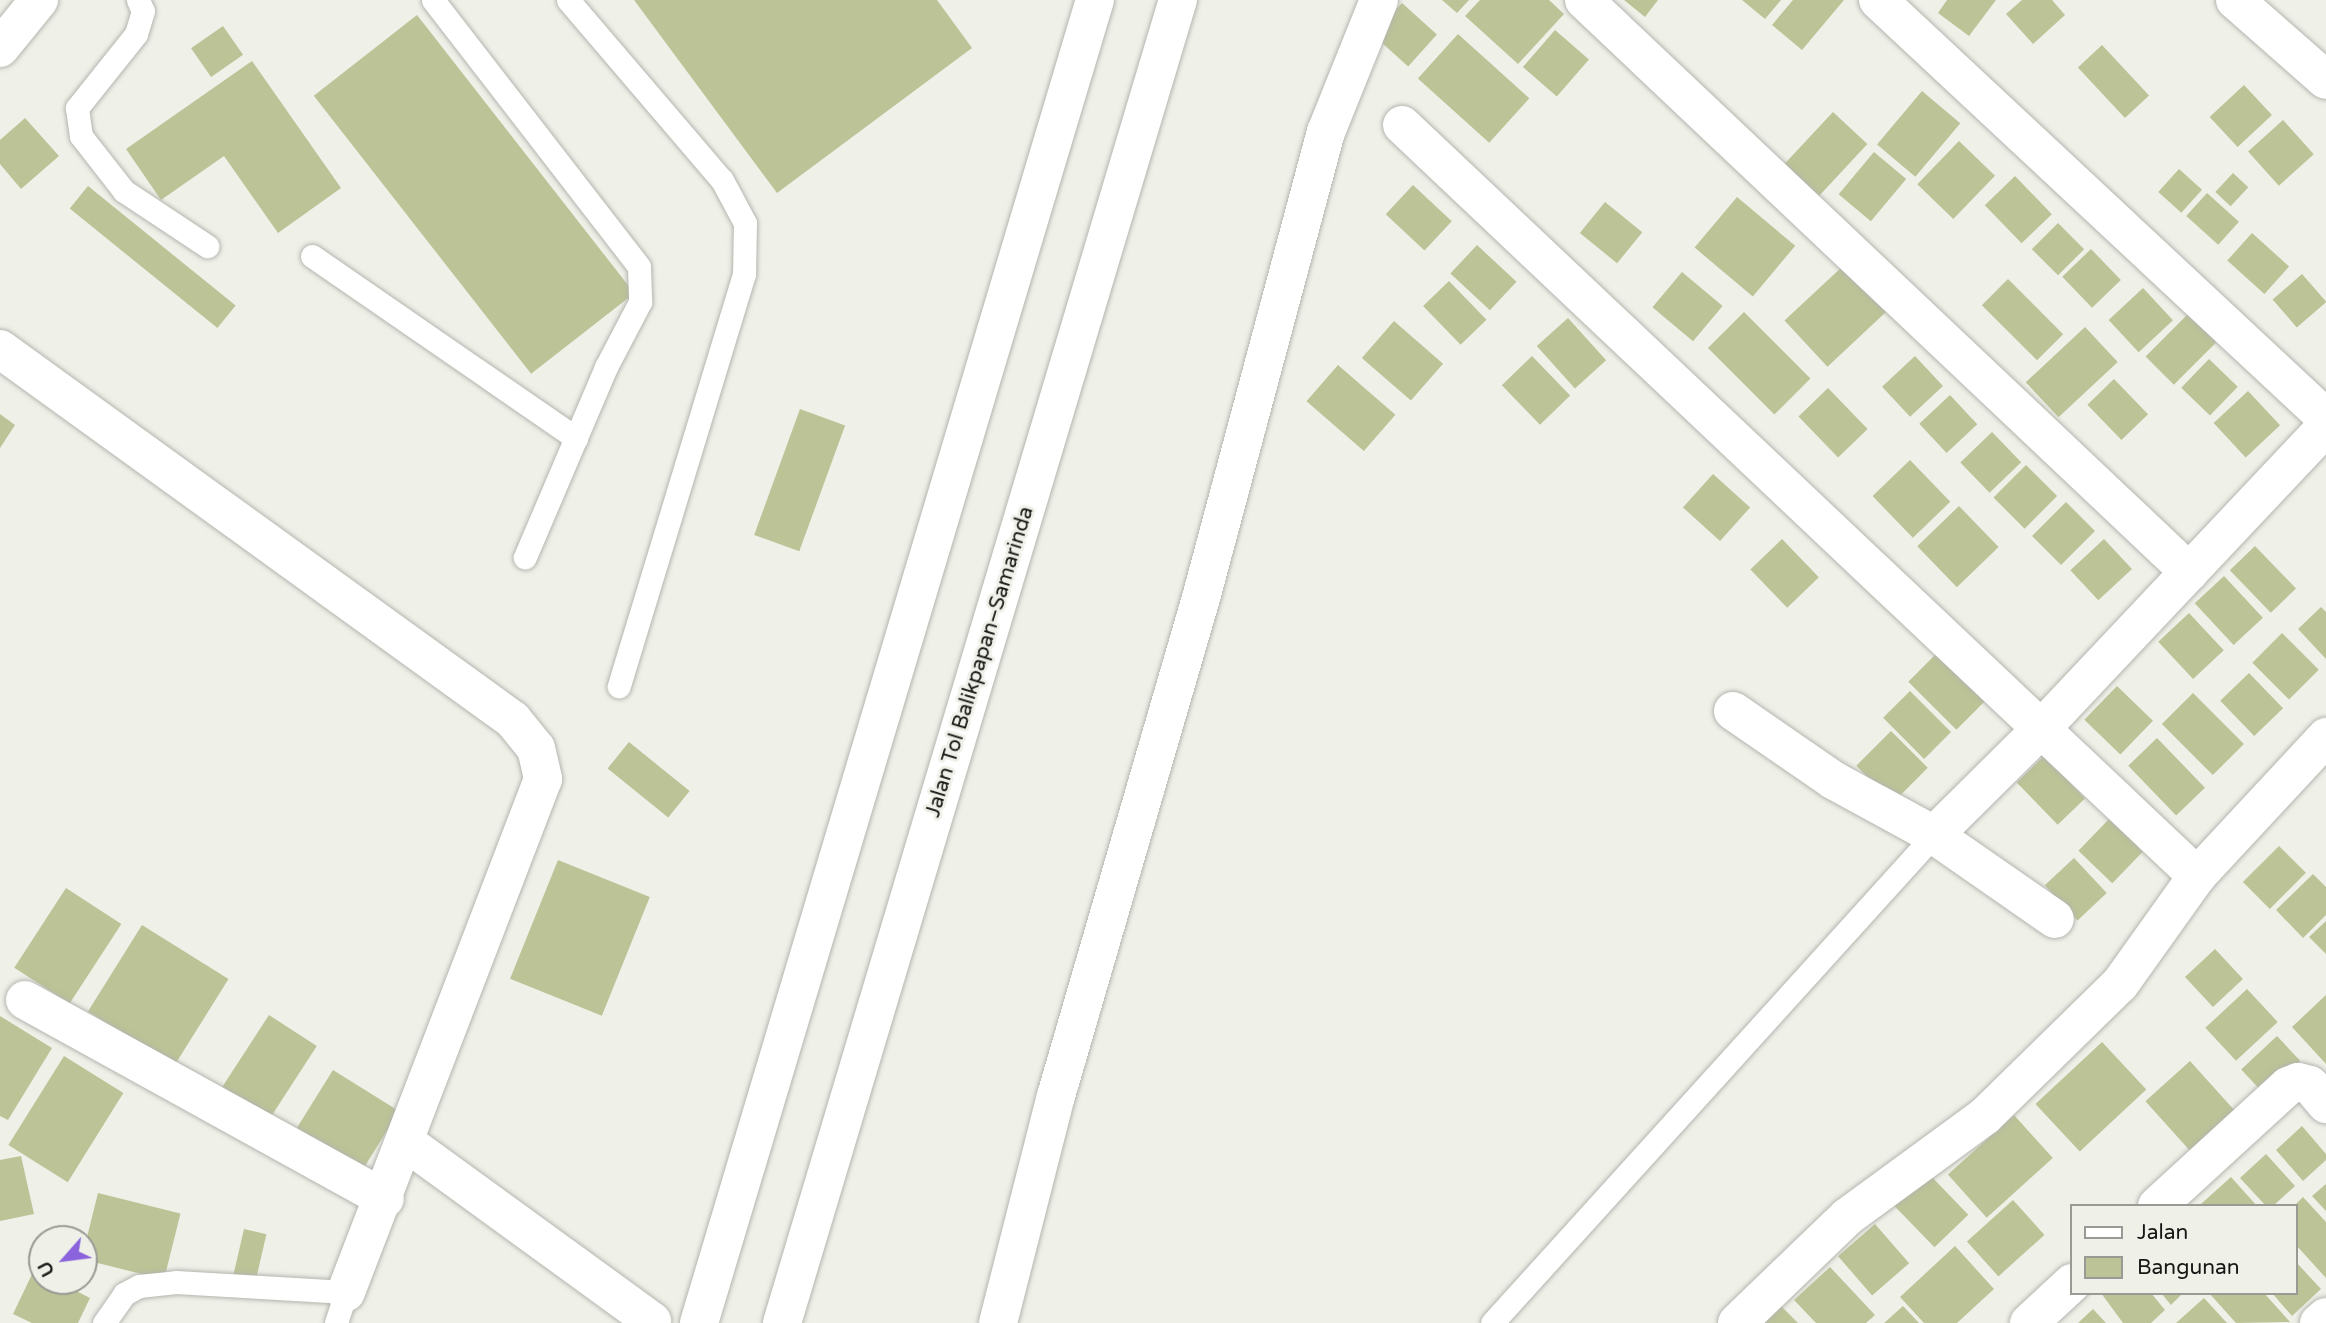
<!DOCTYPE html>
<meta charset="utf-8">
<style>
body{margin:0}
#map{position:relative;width:2326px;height:1323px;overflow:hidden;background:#eff1e9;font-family:"Varela Round",sans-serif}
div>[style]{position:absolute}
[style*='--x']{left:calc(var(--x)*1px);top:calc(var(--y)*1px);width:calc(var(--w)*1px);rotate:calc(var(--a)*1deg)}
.building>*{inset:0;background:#bcc396;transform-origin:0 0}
.roads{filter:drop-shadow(0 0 2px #b4b5ae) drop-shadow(0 0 2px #b4b5ae)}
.service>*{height:23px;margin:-11.5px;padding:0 11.5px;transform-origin:11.5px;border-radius:11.5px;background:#fff}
.minor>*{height:38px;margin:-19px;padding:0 19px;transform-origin:19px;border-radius:19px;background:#fff}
.motorway>*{height:38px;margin:-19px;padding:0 19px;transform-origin:19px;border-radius:19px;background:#fff}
span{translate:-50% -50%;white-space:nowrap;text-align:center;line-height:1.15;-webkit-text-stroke:6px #eff1e9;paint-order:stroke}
.street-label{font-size:21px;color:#161714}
.legend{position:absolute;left:2070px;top:1204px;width:228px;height:91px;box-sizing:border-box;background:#eff1e9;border:2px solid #989a94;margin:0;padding:9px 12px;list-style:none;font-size:21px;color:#161714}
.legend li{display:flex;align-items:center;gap:14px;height:35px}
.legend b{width:35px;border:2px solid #989a94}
.north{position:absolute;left:28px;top:1225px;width:70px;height:70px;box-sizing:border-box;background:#eff1e9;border:2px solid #989a94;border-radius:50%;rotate:242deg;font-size:19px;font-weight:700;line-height:28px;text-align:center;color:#161714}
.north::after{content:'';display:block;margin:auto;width:24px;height:32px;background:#8b63dd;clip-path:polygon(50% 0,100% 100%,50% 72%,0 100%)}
</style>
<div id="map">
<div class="building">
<div style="clip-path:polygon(634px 0,937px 0,972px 48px,777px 193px)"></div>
<div style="clip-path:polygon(1442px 0,1469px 0,1457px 13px)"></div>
<div style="clip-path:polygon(1480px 0,1549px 0,1564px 14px,1518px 64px,1465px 16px)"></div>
<div style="clip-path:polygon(1624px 0,1658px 0,1645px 17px)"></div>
<div style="clip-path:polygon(1742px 0,1781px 0,1765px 19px)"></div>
<div style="clip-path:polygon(1793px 0,1844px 0,1802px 50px,1772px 25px)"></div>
<div style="clip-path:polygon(1947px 0,1996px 0,1969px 36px,1938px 13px)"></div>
<div style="clip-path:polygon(2022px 0,2052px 0,2065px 15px,2033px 44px,2006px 14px)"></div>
<div style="left:1402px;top:3px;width:47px;height:43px;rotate:42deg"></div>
<div style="left:417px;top:15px;width:353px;height:131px;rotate:52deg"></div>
<div style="left:223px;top:26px;width:35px;height:39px;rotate:55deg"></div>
<div style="left:1555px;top:30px;width:45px;height:49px;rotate:41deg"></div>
<div style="left:1458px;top:34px;width:96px;height:60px;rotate:42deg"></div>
<div style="left:2102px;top:45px;width:69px;height:33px;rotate:47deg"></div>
<div style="clip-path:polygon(252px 61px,341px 188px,278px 233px,224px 156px,161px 200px,126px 149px)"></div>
<div style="left:2244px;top:85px;width:41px;height:47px;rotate:47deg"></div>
<div style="left:1922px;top:91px;width:50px;height:70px;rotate:40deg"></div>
<div style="left:1833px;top:112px;width:47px;height:75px;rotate:43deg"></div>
<div style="clip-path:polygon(25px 118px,59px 156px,21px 189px,0 164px,0 140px)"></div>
<div style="left:2283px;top:120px;width:46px;height:47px;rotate:48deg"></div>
<div style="left:1959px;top:141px;width:50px;height:60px;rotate:44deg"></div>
<div style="left:1874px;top:152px;width:42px;height:55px;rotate:40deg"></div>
<div style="left:2179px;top:169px;width:31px;height:31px;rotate:42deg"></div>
<div style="left:2233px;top:173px;width:21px;height:26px;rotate:43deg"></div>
<div style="left:2015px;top:176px;width:53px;height:42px;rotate:46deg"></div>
<div style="left:1413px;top:185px;width:53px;height:40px;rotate:43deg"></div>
<div style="left:88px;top:186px;width:190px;height:29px;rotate:39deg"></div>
<div style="left:2207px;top:193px;width:43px;height:31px;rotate:42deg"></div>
<div style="left:1737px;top:197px;width:76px;height:66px;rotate:40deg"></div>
<div style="left:1605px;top:202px;width:48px;height:40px;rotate:39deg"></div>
<div style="left:2058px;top:223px;width:37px;height:37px;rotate:45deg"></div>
<div style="left:2252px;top:233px;width:50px;height:37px;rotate:42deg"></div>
<div style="left:1477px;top:245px;width:54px;height:39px;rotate:43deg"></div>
<div style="left:2091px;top:249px;width:43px;height:40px;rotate:46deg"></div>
<div style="left:1843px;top:266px;width:63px;height:80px;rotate:47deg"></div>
<div style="left:1682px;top:272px;width:53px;height:46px;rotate:40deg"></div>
<div style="left:2302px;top:274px;width:37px;height:39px;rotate:49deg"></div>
<div style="left:2008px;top:279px;width:78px;height:37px;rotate:45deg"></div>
<div style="left:1449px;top:281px;width:54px;height:36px;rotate:46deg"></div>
<div style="left:2143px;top:288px;width:44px;height:47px;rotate:47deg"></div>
<div style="left:1744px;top:312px;width:94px;height:51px;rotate:45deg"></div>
<div style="left:2188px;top:314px;width:40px;height:60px;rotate:45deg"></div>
<div style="left:1568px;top:318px;width:57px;height:42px;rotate:48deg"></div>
<div style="left:1394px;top:321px;width:65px;height:49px;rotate:41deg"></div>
<div style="left:2085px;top:327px;width:48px;height:81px;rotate:47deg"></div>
<div style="left:1532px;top:356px;width:55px;height:42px;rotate:46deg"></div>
<div style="left:1915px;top:356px;width:41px;height:45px;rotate:47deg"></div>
<div style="left:2209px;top:359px;width:40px;height:40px;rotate:44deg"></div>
<div style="left:1338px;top:365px;width:76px;height:48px;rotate:41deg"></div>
<div style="left:2114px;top:379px;width:49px;height:37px;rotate:46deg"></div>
<div style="left:1828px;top:388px;width:57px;height:41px;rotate:46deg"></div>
<div style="left:2248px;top:391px;width:47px;height:47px;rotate:47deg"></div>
<div style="left:1950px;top:395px;width:40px;height:42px;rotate:47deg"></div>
<div style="left:800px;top:409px;width:48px;height:134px;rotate:20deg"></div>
<div style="clip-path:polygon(0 414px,15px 425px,0 448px)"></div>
<div style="left:1992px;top:432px;width:42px;height:44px;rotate:46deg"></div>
<div style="left:1910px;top:460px;width:58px;height:52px;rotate:46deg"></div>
<div style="left:2026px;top:465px;width:44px;height:46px;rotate:45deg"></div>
<div style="left:1713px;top:474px;width:50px;height:45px;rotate:42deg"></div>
<div style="left:2066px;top:502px;width:41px;height:48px;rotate:45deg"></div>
<div style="left:1959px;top:506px;width:57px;height:58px;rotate:46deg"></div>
<div style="left:1782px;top:539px;width:53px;height:44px;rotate:46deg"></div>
<div style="left:2104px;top:539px;width:41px;height:46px;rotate:47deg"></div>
<div style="left:2255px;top:546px;width:59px;height:35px;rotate:46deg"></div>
<div style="left:2224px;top:576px;width:57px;height:40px;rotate:47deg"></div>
<div style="clip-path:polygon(2321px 607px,2326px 612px,2326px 659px,2298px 629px)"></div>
<div style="left:2189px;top:613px;width:51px;height:42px;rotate:47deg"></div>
<div style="left:2282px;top:633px;width:52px;height:42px;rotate:45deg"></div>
<div style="left:1938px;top:652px;width:68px;height:42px;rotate:45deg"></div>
<div style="left:2249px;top:673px;width:49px;height:40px;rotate:46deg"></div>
<div style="left:2117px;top:686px;width:50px;height:47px;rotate:44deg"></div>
<div style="left:1910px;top:691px;width:58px;height:38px;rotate:45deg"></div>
<div style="left:2193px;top:693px;width:72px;height:44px;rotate:45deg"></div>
<div style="left:1891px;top:731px;width:52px;height:49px;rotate:45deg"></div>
<div style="left:2157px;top:738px;width:69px;height:40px;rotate:46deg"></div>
<div style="left:629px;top:742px;width:78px;height:34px;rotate:39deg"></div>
<div style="left:2044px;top:756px;width:59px;height:38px;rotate:46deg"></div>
<div style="left:2109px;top:819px;width:47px;height:44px;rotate:44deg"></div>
<div style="left:2279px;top:846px;width:38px;height:51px;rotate:45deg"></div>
<div style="left:2074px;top:858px;width:48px;height:40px;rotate:47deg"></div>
<div style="left:558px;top:860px;width:99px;height:128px;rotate:22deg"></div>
<div style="clip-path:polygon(2313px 874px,2326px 887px,2326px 915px,2303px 938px,2276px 910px)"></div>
<div style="left:66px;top:888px;width:66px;height:95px;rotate:33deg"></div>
<div style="clip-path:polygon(2326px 921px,2326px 954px,2309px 937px)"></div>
<div style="left:142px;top:925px;width:102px;height:102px;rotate:32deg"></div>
<div style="left:2215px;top:949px;width:41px;height:41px;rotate:47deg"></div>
<div style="left:2247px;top:989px;width:45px;height:57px;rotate:47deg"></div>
<div style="clip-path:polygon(2326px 995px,2326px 1064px,2292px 1027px)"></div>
<div style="left:269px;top:1015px;width:57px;height:94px;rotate:33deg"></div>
<div style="clip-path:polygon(0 1016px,52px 1048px,8px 1120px,0 1116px)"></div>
<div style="left:2277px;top:1036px;width:34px;height:49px;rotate:47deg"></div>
<div style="left:2102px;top:1042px;width:65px;height:91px;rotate:47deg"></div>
<div style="left:64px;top:1056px;width:70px;height:105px;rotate:32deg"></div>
<div style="left:2190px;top:1061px;width:70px;height:60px;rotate:48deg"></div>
<div style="left:333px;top:1070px;width:78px;height:68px;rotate:32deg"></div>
<div style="left:2014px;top:1115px;width:58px;height:89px;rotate:48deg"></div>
<div style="clip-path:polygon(2302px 1126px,2326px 1154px,2326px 1160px,2303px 1181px,2276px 1150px)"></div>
<div style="clip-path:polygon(2266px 1154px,2295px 1186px,2273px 1206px,2266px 1206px,2240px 1178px)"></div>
<div style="clip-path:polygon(21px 1156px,34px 1214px,0 1221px,0 1160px)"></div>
<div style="left:1928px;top:1173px;width:58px;height:47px;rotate:46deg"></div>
<div style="clip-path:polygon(2231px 1177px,2257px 1206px,2203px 1206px,2201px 1204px)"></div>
<div style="clip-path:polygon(2326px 1184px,2326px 1211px,2312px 1196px)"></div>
<div style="left:98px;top:1193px;width:85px;height:68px;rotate:14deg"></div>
<div style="clip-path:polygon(2303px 1197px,2326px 1222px,2326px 1278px,2296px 1245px,2294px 1206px)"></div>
<div style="left:2013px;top:1200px;width:47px;height:62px;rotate:48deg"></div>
<div style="left:1875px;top:1224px;width:52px;height:49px;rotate:49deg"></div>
<div style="left:244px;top:1229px;width:23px;height:46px;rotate:13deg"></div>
<div style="clip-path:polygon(1955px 1246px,1994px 1289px,1957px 1323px,1924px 1323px,1900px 1297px)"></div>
<div style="clip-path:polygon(2296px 1262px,2321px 1289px,2292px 1316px,2272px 1293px,2296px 1293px)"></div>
<div style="clip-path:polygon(1830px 1267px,1875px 1315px,1866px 1323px,1816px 1323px,1794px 1300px)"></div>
<div style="clip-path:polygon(34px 1270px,42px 1274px,42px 1281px,57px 1281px,90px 1298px,78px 1323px,32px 1323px,13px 1314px)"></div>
<div style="clip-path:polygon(2101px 1293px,2151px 1293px,2165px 1310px,2151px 1323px,2123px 1323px)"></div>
<div style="clip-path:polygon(2161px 1293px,2183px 1293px,2171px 1305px)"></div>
<div style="clip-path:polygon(2209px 1293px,2264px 1293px,2290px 1322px,2236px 1323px)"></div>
<div style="clip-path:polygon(2204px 1298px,2227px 1323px,2176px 1323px)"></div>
<div style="clip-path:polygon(1779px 1304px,1798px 1323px,1759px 1323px)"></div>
<div style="clip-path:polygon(1903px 1306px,1919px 1323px,1884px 1323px)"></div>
<div style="clip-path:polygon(2093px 1309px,2106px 1323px,2078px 1323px)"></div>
</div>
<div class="roads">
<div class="service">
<div style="--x:138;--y:0;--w:12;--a:66"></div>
<div style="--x:143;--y:11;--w:24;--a:107"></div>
<div style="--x:136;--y:34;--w:95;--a:128.6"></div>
<div style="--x:77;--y:108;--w:28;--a:82"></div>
<div style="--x:81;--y:136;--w:70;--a:52"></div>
<div style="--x:124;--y:191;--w:100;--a:33.5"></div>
<div style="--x:433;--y:0;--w:337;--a:52.3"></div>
<div style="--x:639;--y:267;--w:35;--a:88"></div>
<div style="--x:640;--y:302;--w:73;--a:117.6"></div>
<div style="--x:606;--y:367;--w:207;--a:113.1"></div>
<div style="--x:568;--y:0;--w:237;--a:49.5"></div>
<div style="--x:722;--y:180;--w:49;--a:61.9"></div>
<div style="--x:745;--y:223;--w:51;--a:91.1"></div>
<div style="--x:744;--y:274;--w:431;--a:106.9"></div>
<div style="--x:312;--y:256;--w:321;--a:34.6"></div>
<div style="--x:104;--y:1323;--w:35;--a:-55"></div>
<div style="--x:124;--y:1294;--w:17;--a:-28"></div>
<div style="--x:139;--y:1286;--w:37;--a:-6"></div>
<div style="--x:176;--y:1282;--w:170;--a:3.4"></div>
<div style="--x:346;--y:1292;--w:33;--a:108"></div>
<div style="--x:1492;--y:1323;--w:658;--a:-47.83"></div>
</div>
<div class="minor">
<div style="--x:1584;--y:0;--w:833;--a:43.39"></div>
<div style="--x:1878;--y:0;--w:613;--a:43.02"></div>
<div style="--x:2235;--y:0;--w:121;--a:41.3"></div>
<div style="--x:0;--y:48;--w:62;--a:-50.9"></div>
<div style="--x:1402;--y:125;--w:1094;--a:43.37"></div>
<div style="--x:0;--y:349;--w:633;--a:35.87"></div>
<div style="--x:513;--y:720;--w:36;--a:51"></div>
<div style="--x:536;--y:748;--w:32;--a:77"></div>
<div style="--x:543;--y:779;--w:550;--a:111.01"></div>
<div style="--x:1733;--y:711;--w:121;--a:34.6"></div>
<div style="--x:1833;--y:780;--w:115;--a:28.6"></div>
<div style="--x:1934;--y:835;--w:147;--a:34.8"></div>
<div style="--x:1934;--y:835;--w:152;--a:-44.7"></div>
<div style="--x:2042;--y:728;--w:414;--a:-46.7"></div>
<div style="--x:25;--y:1000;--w:411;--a:28.9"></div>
<div style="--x:407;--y:1143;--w:303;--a:36"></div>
<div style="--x:2157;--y:1206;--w:178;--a:-42.5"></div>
<div style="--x:2288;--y:1086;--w:11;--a:-22"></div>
<div style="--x:2298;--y:1082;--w:12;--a:14"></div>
<div style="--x:2310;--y:1085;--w:25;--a:50"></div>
<div style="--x:998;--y:1323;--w:234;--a:-75.7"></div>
<div style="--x:1056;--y:1096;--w:519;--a:-73.77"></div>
<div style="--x:1201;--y:598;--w:482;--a:-75"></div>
<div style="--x:1326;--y:132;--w:142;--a:-68.1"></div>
<div style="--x:1737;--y:1323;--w:153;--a:-43.9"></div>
<div style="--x:1847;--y:1217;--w:171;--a:-36.2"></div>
<div style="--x:1985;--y:1116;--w:189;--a:-44.4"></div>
<div style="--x:2120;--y:984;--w:133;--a:-54.5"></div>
<div style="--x:2197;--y:876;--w:190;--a:-47.1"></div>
<div style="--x:2029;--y:1323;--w:59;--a:-42.9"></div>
<div style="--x:2319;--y:1323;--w:9;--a:-41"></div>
</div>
<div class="motorway">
<div style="--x:699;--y:1323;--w:1381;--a:-73.34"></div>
<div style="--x:782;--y:1323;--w:1381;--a:-73.34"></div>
</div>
</div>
<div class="street-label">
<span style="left:980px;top:662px;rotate:-73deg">Jalan Tol Balikpapan–Samarinda</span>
</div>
<ul class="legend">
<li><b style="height:9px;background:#fff"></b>Jalan</li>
<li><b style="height:19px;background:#bcc396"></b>Bangunan</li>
</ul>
<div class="north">U</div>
</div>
